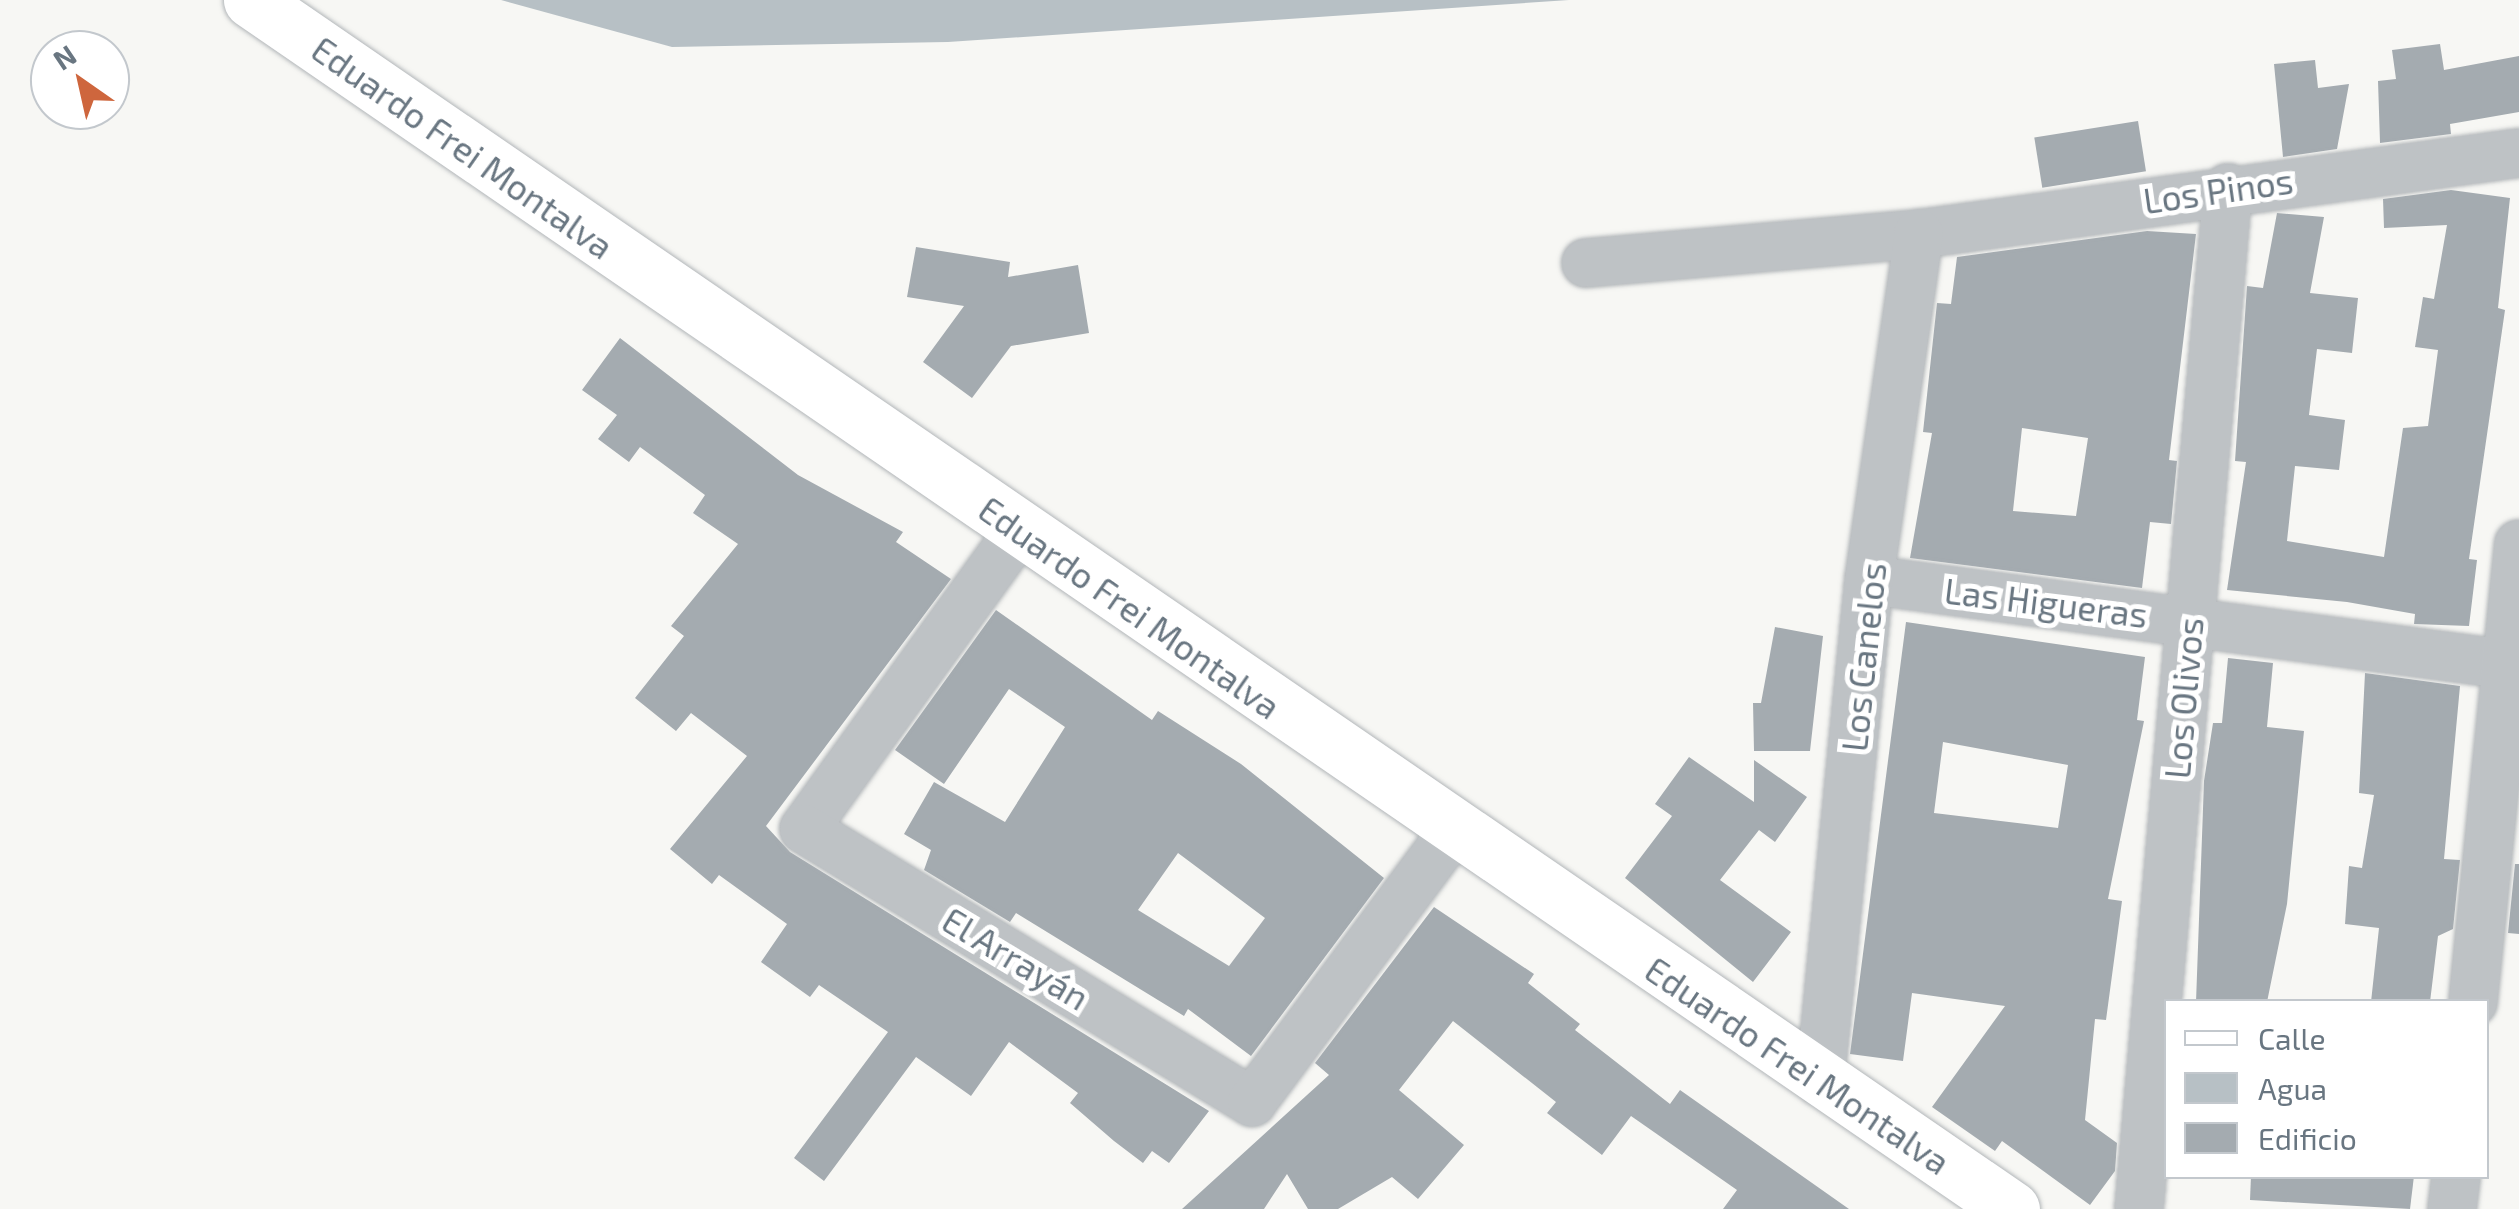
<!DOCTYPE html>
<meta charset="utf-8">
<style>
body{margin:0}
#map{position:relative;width:2519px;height:1209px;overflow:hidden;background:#f7f7f4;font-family:"Exo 2",sans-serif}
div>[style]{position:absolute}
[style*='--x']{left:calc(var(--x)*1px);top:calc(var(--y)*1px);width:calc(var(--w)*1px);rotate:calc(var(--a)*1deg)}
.water>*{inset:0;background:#b7c0c5}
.building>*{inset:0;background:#a4abb0;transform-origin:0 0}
.roads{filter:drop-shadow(0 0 2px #b2b6b9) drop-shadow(0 0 2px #b2b6b9)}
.street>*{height:48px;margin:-24px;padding:0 24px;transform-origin:24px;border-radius:24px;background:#bec2c5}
.primary>*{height:55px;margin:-27.5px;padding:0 27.5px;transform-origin:27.5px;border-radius:27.5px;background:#fff}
span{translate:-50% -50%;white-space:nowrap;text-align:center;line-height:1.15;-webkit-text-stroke:10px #fff;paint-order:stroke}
.street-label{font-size:35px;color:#697681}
.legend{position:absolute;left:2164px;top:999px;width:325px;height:180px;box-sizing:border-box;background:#fff;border:2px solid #c3c8cd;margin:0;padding:12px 18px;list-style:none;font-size:30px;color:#697681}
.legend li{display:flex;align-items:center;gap:20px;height:50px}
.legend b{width:50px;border:2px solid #c3c8cd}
.north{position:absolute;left:30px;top:30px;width:100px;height:100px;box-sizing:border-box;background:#fff;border:2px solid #c3c8cd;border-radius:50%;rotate:326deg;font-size:28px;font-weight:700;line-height:40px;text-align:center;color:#697681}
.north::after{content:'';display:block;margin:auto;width:35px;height:45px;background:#ce663d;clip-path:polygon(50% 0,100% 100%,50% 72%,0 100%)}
</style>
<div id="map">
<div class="water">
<div style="clip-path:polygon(501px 0,1569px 0,948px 42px,672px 47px)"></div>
</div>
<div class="building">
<div style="clip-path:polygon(2440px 44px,2444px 70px,2519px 56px,2519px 112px,2450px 124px,2451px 134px,2380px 143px,2378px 81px,2396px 79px,2392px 50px)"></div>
<div style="clip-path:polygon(2315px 60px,2318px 88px,2349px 84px,2337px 149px,2283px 157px,2274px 64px)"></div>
<div style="left:2138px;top:121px;width:51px;height:105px;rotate:81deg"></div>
<div style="clip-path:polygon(2451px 190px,2510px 198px,2498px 308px,2505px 310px,2469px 559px,2477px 560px,2469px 626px,2414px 624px,2415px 614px,2347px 602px,2227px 590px,2246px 462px,2235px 461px,2247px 286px,2263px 288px,2277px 213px,2324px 217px,2310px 293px,2358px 298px,2352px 353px,2317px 349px,2309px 415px,2345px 420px,2339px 470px,2295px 466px,2287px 541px,2384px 557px,2403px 428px,2428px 426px,2438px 350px,2415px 347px,2423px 297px,2434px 299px,2447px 225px,2384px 228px,2383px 199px)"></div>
<div style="clip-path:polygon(evenodd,2147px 231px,2196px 234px,2169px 460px,2177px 461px,2171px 524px,2150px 522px,2142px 588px,1910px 558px,1932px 433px,1923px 432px,1937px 303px,1951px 304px,1957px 257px,2147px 231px,2022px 428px,2088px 438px,2076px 516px,2013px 511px,2022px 428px)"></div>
<div style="clip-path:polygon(916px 247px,1010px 262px,1008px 277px,1078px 265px,1089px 333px,1011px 346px,972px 398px,923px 362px,964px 306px,907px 297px)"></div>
<div style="clip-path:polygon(620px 338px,798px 475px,903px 532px,896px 542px,951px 579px,766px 826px,790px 852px,1209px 1111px,1169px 1163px,1152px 1151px,1143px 1163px,1114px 1141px,1070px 1103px,1078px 1093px,1009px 1042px,971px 1096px,916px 1057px,824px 1181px,794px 1158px,888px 1032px,819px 985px,810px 997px,761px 962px,787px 924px,719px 875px,712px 884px,670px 849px,747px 756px,691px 713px,676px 731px,635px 698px,684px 636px,671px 626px,738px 544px,693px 513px,705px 495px,640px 447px,629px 462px,598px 439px,617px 415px,582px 390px)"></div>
<div style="clip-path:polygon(evenodd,996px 610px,1152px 720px,1158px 711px,1241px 764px,1384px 878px,1251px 1056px,1188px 1009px,1184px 1016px,1016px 913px,1010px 922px,924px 870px,931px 850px,904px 834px,934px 782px,1005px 822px,1065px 727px,1009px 689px,944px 784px,895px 750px,996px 610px,1178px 853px,1265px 918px,1229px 966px,1138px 910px,1178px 853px)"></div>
<div style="clip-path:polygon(evenodd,1906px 622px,2145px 657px,2137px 720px,2144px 721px,2108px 899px,2122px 901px,2106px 1020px,2095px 1019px,2085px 1120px,2117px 1143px,2115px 1171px,2090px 1205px,2002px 1141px,1995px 1151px,1932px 1107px,2005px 1006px,1912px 993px,1903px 1061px,1850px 1054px,1906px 622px,1943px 742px,2068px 765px,2058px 828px,1934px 813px,1943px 742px)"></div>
<div style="clip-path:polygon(1775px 627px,1823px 636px,1810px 751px,1754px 751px,1753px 703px,1761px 703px)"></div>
<div style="clip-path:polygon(2228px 658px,2273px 663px,2267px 727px,2304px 731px,2287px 904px,2267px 1002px,2196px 1002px,2204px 781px,2213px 723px,2222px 723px)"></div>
<div style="clip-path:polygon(2365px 673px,2460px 686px,2444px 859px,2460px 860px,2453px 929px,2438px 936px,2430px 1002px,2371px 1002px,2379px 928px,2345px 924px,2349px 866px,2362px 868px,2374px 795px,2359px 793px)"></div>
<div style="clip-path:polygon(1689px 757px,1754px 802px,1754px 760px,1807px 797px,1775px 842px,1759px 830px,1720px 880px,1791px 932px,1753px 982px,1625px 878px,1672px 816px,1655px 804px)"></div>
<div style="clip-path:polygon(2515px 864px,2519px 864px,2519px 934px,2508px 933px)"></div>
<div style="clip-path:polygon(1434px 907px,1534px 974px,1528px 983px,1580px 1024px,1575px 1030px,1670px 1104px,1680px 1090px,1849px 1209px,1723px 1209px,1737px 1190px,1631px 1116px,1602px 1155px,1547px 1113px,1556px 1102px,1453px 1021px,1399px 1090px,1464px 1145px,1418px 1199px,1392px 1177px,1338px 1209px,1308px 1209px,1287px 1174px,1264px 1209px,1182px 1209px,1329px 1075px,1315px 1063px)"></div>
<div style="clip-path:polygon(2251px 1176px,2414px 1176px,2410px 1209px,2250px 1200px)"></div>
</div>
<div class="roads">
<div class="street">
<div style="--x:1586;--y:263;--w:334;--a:-5"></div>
<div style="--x:1919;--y:234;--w:605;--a:-7.69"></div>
<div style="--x:1019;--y:531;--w:367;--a:125.8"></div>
<div style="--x:804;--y:829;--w:525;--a:31.36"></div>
<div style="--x:1252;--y:1102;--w:339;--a:-53.4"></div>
<div style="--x:1869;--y:580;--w:656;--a:7.54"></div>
<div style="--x:2473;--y:1002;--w:460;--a:-84.3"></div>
<div style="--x:1820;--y:1082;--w:504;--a:-84.43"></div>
<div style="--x:1869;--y:580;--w:350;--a:-81.8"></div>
<div style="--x:2139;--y:1209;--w:1025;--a:-85.02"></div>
<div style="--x:2452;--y:1209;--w:33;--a:-83"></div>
</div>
<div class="primary">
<div style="--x:251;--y:0;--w:2136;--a:34.47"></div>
</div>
</div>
<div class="street-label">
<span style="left:463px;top:147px;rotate:35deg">Eduardo Frei Montalva</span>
<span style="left:2218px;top:190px;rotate:-8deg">Los Pinos</span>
<span style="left:2046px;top:602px;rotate:7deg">Las Higueras</span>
<span style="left:1130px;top:607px;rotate:35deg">Eduardo Frei Montalva</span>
<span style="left:1863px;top:657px;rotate:-84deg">Los Canelos</span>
<span style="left:2183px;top:698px;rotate:-85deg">Los Olivos</span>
<span style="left:1016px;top:958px;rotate:31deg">El Arrayán</span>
<span style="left:1798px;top:1065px;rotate:34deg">Eduardo Frei Montalva</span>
</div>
<ul class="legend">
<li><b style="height:12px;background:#fff"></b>Calle</li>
<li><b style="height:28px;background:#b7c0c5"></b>Agua</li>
<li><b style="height:28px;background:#a4abb0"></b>Edificio</li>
</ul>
<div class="north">N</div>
</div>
